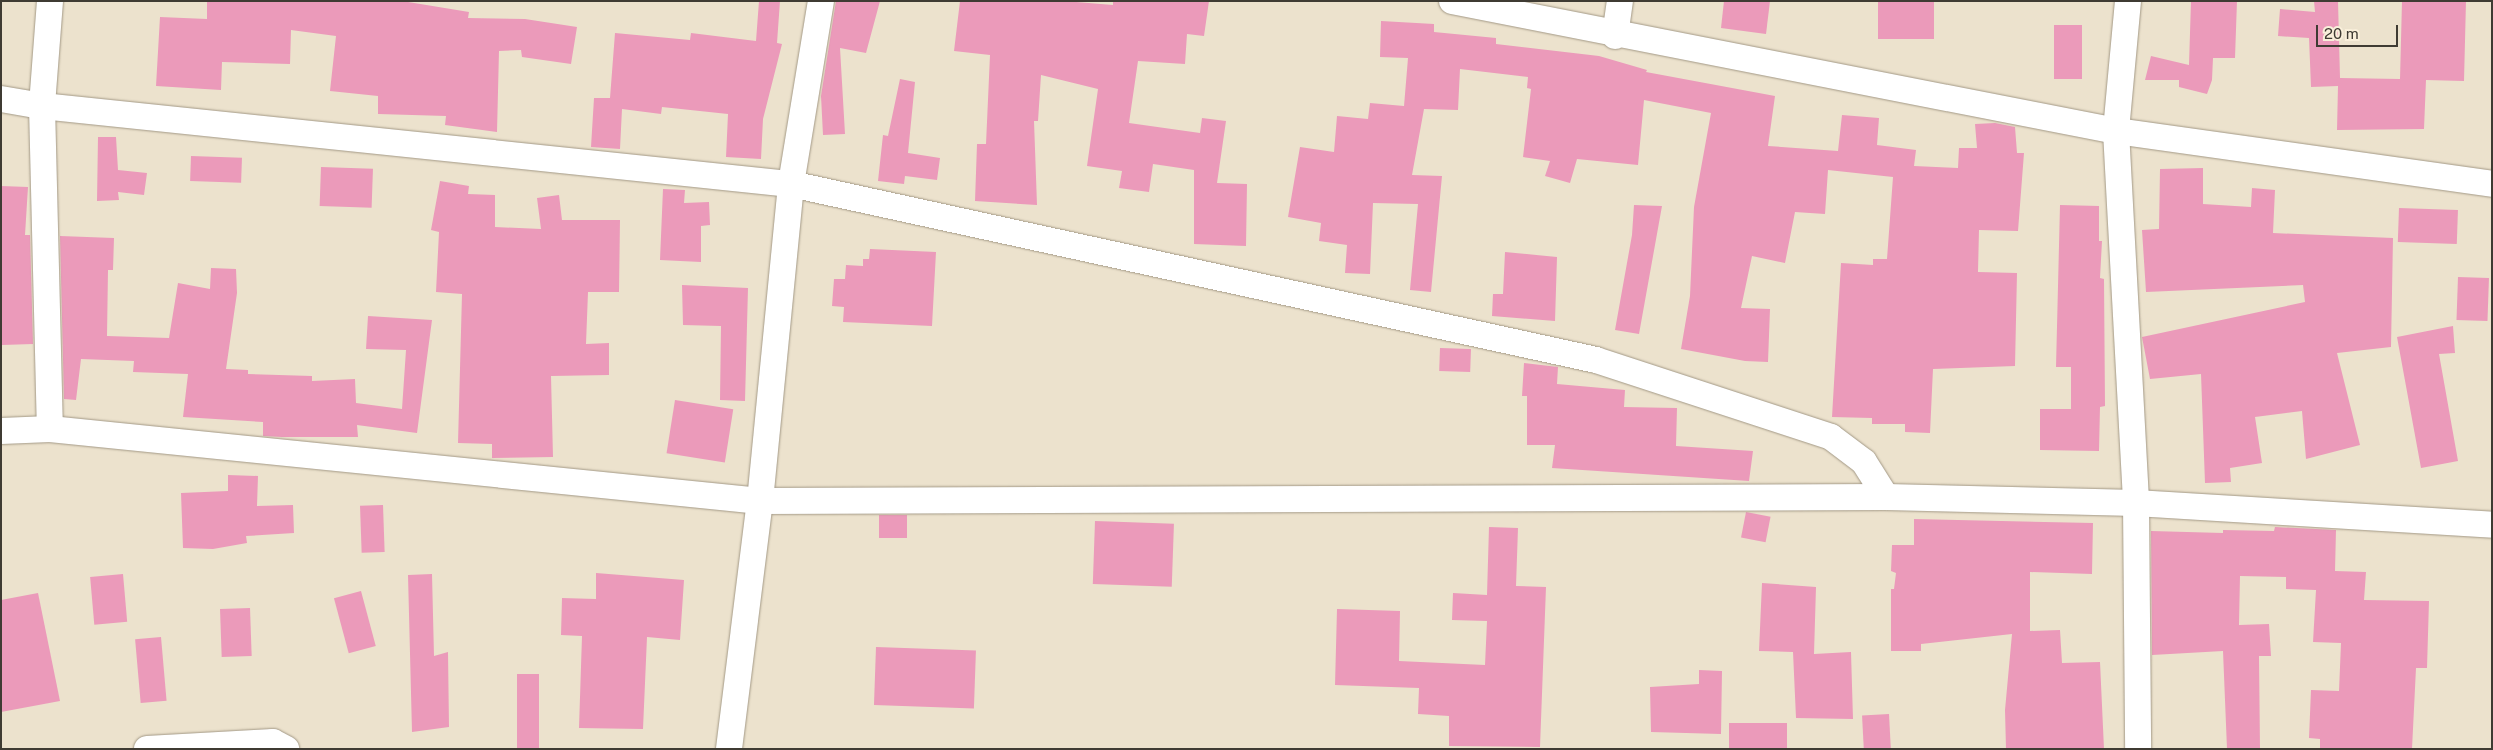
<!DOCTYPE html>
<style>
body{margin:0}
#map{position:relative;width:2493px;height:750px;overflow:hidden;background:#ece2cd;font-family:"Public Sans",sans-serif}
div>[style]{position:absolute}
[style*='--x']{left:calc(var(--x)*1px);top:calc(var(--y)*1px);width:calc(var(--w)*1px);rotate:calc(var(--a)*1deg)}
.building>*{inset:0;background:#eb9aba;transform-origin:0 0}
.roads{filter:drop-shadow(0 0 1px #a39986) drop-shadow(0 0 1px #a39986)}
.minor>*{height:26px;margin:-13px;padding:0 13px;transform-origin:13px;border-radius:13px;background:#fff}
span{translate:-50% -50%;white-space:nowrap;text-align:center;line-height:1.15;-webkit-text-stroke:4px #f9efda;paint-order:stroke}
.frame{position:absolute;inset:0;border:2px solid #3f3b33;pointer-events:none}
.scale{position:absolute;left:2316px;top:25px;width:82px;height:22px;box-sizing:border-box;border:2px solid #3f3b33;border-top:0;padding-left:6px;font-size:15px;line-height:18px;white-space:nowrap;color:#3f3b33;-webkit-text-stroke:4px #f9efda;paint-order:stroke}
</style>
<div id="map">
<div class="building">
<div style="clip-path:polygon(207px 1px,402px 1px,469px 12px,468px 18px,525px 19px,577px 27px,571px 64px,522px 57px,521px 50px,499px 51px,497px 132px,445px 125px,446px 116px,378px 114px,378px 96px,330px 91px,336px 36px,291px 30px,290px 64px,222px 62px,221px 90px,156px 86px,160px 17px,207px 19px)"></div>
<div style="clip-path:polygon(759px 1px,780px 1px,777px 43px,782px 44px,763px 119px,761px 159px,726px 157px,728px 114px,662px 107px,661px 114px,622px 109px,620px 149px,591px 147px,594px 98px,610px 98px,615px 33px,690px 40px,691px 33px,756px 41px)"></div>
<div style="clip-path:polygon(836px 1px,880px 1px,866px 53px,840px 48px,845px 134px,823px 135px,821px 96px)"></div>
<div style="clip-path:polygon(960px 1px,1064px 1px,1113px 5px,1113px 1px,1209px 1px,1204px 36px,1187px 34px,1185px 64px,1138px 61px,1129px 123px,1200px 133px,1202px 118px,1226px 121px,1217px 183px,1247px 184px,1246px 246px,1194px 244px,1194px 170px,1153px 164px,1149px 192px,1119px 188px,1122px 171px,1087px 166px,1098px 89px,1041px 75px,1038px 121px,1034px 121px,1037px 205px,975px 201px,977px 144px,986px 144px,990px 55px,954px 51px)"></div>
<div style="clip-path:polygon(1724px 1px,1770px 1px,1766px 34px,1721px 28px)"></div>
<div style="left:1878px;top:1px;width:56px;height:38px"></div>
<div style="clip-path:polygon(2191px 1px,2237px 1px,2235px 58px,2213px 58px,2212px 80px,2207px 94px,2179px 87px,2179px 80px,2145px 80px,2151px 56px,2189px 65px)"></div>
<div style="clip-path:polygon(2314px 1px,2338px 1px,2340px 78px,2400px 79px,2402px 1px,2466px 1px,2464px 81px,2426px 80px,2424px 129px,2337px 130px,2338px 86px,2311px 87px,2309px 38px,2278px 36px,2280px 9px,2315px 12px)"></div>
<div style="clip-path:polygon(1381px 21px,1434px 24px,1434px 32px,1496px 38px,1496px 44px,1599px 56px,1647px 70px,1646px 72px,1775px 96px,1768px 146px,1838px 151px,1842px 115px,1879px 118px,1877px 145px,1916px 150px,1914px 166px,1958px 168px,1959px 148px,1977px 148px,1975px 124px,1995px 123px,2015px 127px,2017px 153px,2024px 153px,2018px 231px,1979px 230px,1978px 272px,2017px 273px,2015px 366px,1933px 369px,1930px 433px,1905px 432px,1905px 424px,1872px 424px,1872px 418px,1832px 417px,1841px 263px,1873px 265px,1873px 259px,1887px 259px,1893px 177px,1828px 170px,1825px 214px,1795px 212px,1785px 263px,1752px 256px,1741px 308px,1770px 309px,1768px 362px,1745px 361px,1681px 349px,1690px 296px,1694px 207px,1711px 113px,1644px 100px,1638px 165px,1577px 159px,1570px 183px,1545px 176px,1550px 161px,1523px 157px,1531px 89px,1527px 88px,1528px 77px,1460px 69px,1458px 110px,1424px 109px,1412px 175px,1442px 176px,1431px 292px,1410px 290px,1418px 204px,1373px 203px,1370px 274px,1345px 273px,1347px 245px,1319px 241px,1321px 223px,1288px 217px,1300px 147px,1334px 152px,1337px 116px,1368px 119px,1370px 103px,1404px 106px,1408px 58px,1380px 57px)"></div>
<div style="left:2054px;top:25px;width:28px;height:54px"></div>
<div style="clip-path:polygon(900px 79px,915px 82px,908px 153px,940px 158px,937px 180px,905px 176px,904px 184px,878px 181px,883px 135px,888px 136px)"></div>
<div style="clip-path:polygon(98px 137px,116px 137px,118px 170px,147px 173px,144px 195px,118px 192px,119px 200px,97px 201px)"></div>
<div style="left:191px;top:156px;width:51px;height:25px;rotate:2deg"></div>
<div style="left:321px;top:167px;width:52px;height:39px;rotate:2deg"></div>
<div style="clip-path:polygon(2203px 168px,2203px 204px,2251px 207px,2252px 188px,2275px 190px,2273px 233px,2393px 238px,2391px 347px,2337px 353px,2360px 445px,2306px 459px,2302px 411px,2255px 417px,2262px 463px,2230px 468px,2231px 482px,2205px 483px,2201px 374px,2150px 379px,2142px 337px,2305px 302px,2303px 285px,2146px 292px,2142px 230px,2159px 229px,2160px 169px)"></div>
<div style="clip-path:polygon(440px 181px,469px 186px,468px 194px,495px 195px,495px 227px,541px 229px,537px 198px,559px 195px,562px 220px,620px 220px,619px 292px,588px 292px,586px 344px,609px 343px,609px 375px,551px 376px,553px 457px,492px 458px,492px 444px,458px 443px,462px 294px,436px 292px,439px 232px,431px 230px)"></div>
<div style="clip-path:polygon(1px 186px,28px 187px,25px 235px,30px 235px,33px 344px,2px 345px)"></div>
<div style="clip-path:polygon(663px 189px,685px 190px,684px 203px,709px 202px,710px 225px,701px 226px,701px 262px,660px 260px)"></div>
<div style="clip-path:polygon(1634px 205px,1662px 206px,1639px 334px,1615px 330px,1632px 235px)"></div>
<div style="clip-path:polygon(2060px 205px,2099px 206px,2099px 241px,2102px 241px,2100px 278px,2104px 279px,2105px 406px,2100px 407px,2099px 451px,2040px 450px,2040px 409px,2071px 409px,2071px 367px,2056px 367px)"></div>
<div style="left:2399px;top:208px;width:59px;height:34px;rotate:2deg"></div>
<div style="clip-path:polygon(60px 236px,114px 238px,113px 270px,108px 270px,107px 336px,169px 338px,178px 283px,210px 289px,211px 268px,236px 269px,237px 293px,226px 369px,248px 370px,248px 374px,312px 376px,312px 381px,355px 379px,356px 403px,402px 409px,406px 350px,366px 349px,368px 316px,432px 320px,417px 433px,357px 425px,358px 437px,282px 437px,263px 436px,263px 422px,183px 417px,188px 374px,133px 372px,134px 361px,81px 359px,76px 400px,64px 399px)"></div>
<div style="clip-path:polygon(870px 249px,936px 252px,932px 326px,843px 322px,844px 307px,832px 306px,834px 279px,845px 279px,846px 265px,863px 266px,863px 259px,869px 259px)"></div>
<div style="clip-path:polygon(1505px 252px,1557px 257px,1555px 321px,1492px 316px,1493px 294px,1503px 294px)"></div>
<div style="left:2458px;top:277px;width:31px;height:43px;rotate:2deg"></div>
<div style="clip-path:polygon(682px 285px,748px 288px,745px 401px,720px 400px,721px 326px,683px 325px)"></div>
<div style="clip-path:polygon(2453px 326px,2455px 353px,2439px 354px,2458px 461px,2421px 468px,2397px 337px)"></div>
<div style="left:1440px;top:348px;width:31px;height:23px;rotate:2deg"></div>
<div style="clip-path:polygon(1524px 363px,1558px 367px,1557px 384px,1625px 390px,1624px 407px,1677px 408px,1676px 446px,1753px 451px,1749px 481px,1552px 468px,1555px 445px,1527px 445px,1527px 396px,1522px 396px)"></div>
<div style="left:675px;top:400px;width:59px;height:54px;rotate:9deg"></div>
<div style="clip-path:polygon(228px 475px,258px 476px,257px 506px,293px 505px,294px 533px,246px 536px,247px 543px,213px 549px,183px 548px,181px 493px,228px 491px)"></div>
<div style="left:383px;top:505px;width:47px;height:23px;rotate:88deg"></div>
<div style="left:1746px;top:512px;width:25px;height:26px;rotate:11deg"></div>
<div style="left:907px;top:515px;width:23px;height:28px;rotate:90deg"></div>
<div style="clip-path:polygon(1914px 519px,2093px 523px,2092px 574px,2030px 572px,2030px 631px,2060px 630px,2062px 663px,2100px 662px,2104px 749px,2006px 749px,2005px 710px,2012px 634px,1921px 644px,1921px 651px,1891px 651px,1891px 589px,1894px 589px,1896px 573px,1891px 571px,1892px 545px,1914px 545px)"></div>
<div style="left:1095px;top:521px;width:79px;height:63px;rotate:2deg"></div>
<div style="clip-path:polygon(1489px 527px,1518px 528px,1516px 586px,1546px 587px,1540px 747px,1449px 746px,1449px 716px,1418px 714px,1419px 688px,1335px 685px,1337px 609px,1400px 611px,1399px 661px,1485px 665px,1487px 621px,1452px 620px,1453px 593px,1487px 595px)"></div>
<div style="clip-path:polygon(2275px 527px,2336px 530px,2335px 571px,2366px 572px,2364px 600px,2429px 601px,2427px 668px,2416px 668px,2412px 749px,2320px 749px,2320px 739px,2309px 738px,2311px 690px,2339px 691px,2341px 643px,2313px 642px,2316px 590px,2286px 589px,2286px 577px,2240px 576px,2239px 625px,2269px 624px,2271px 656px,2259px 656px,2260px 749px,2227px 749px,2223px 651px,2152px 655px,2151px 531px,2223px 533px,2223px 530px,2274px 531px)"></div>
<div style="clip-path:polygon(596px 573px,684px 580px,680px 640px,647px 637px,643px 729px,579px 728px,582px 636px,561px 635px,562px 598px,596px 599px)"></div>
<div style="left:123px;top:574px;width:48px;height:33px;rotate:85deg"></div>
<div style="clip-path:polygon(432px 574px,434px 656px,448px 652px,449px 727px,412px 732px,408px 575px)"></div>
<div style="clip-path:polygon(1762px 583px,1816px 587px,1814px 654px,1851px 652px,1853px 719px,1796px 718px,1793px 652px,1759px 651px)"></div>
<div style="left:361px;top:591px;width:57px;height:28px;rotate:75deg"></div>
<div style="clip-path:polygon(38px 593px,60px 701px,1px 712px,1px 600px)"></div>
<div style="left:250px;top:608px;width:48px;height:30px;rotate:88deg"></div>
<div style="left:161px;top:637px;width:64px;height:26px;rotate:85deg"></div>
<div style="left:876px;top:647px;width:100px;height:58px;rotate:2deg"></div>
<div style="clip-path:polygon(1699px 670px,1722px 671px,1721px 734px,1651px 732px,1650px 687px,1699px 684px)"></div>
<div style="left:517px;top:674px;width:22px;height:75px"></div>
<div style="left:1889px;top:714px;width:35px;height:27px;rotate:87deg"></div>
<div style="left:1787px;top:723px;width:26px;height:58px;rotate:90deg"></div>
</div>
<div class="roads">
<div class="minor">
<div style="--x:50;--y:1;--w:105;--a:94.4"></div>
<div style="--x:42;--y:106;--w:323;--a:88.6"></div>
<div style="--x:1452;--y:1;--w:677;--a:11.08"></div>
<div style="--x:2116;--y:131;--w:380;--a:8"></div>
<div style="--x:2128;--y:1;--w:131;--a:95.3"></div>
<div style="--x:2116;--y:131;--w:373;--a:86.9"></div>
<div style="--x:2136;--y:503;--w:246;--a:89.5"></div>
<div style="--x:1615;--y:36;--w:35;--a:-82"></div>
<div style="--x:1;--y:99;--w:42;--a:9.7"></div>
<div style="--x:42;--y:106;--w:753;--a:5.95"></div>
<div style="--x:791;--y:184;--w:824;--a:12.33"></div>
<div style="--x:1596;--y:360;--w:247;--a:18.1"></div>
<div style="--x:1831;--y:437;--w:41;--a:37.1"></div>
<div style="--x:1864;--y:462;--w:41;--a:57.8"></div>
<div style="--x:1;--y:431;--w:49;--a:-2.3"></div>
<div style="--x:50;--y:429;--w:714;--a:5.79"></div>
<div style="--x:760;--y:501;--w:1126;--a:-0.2"></div>
<div style="--x:1886;--y:497;--w:250;--a:1.4"></div>
<div style="--x:2136;--y:503;--w:357;--a:3.5"></div>
<div style="--x:147;--y:749;--w:126;--a:-3.2"></div>
<div style="--x:273;--y:742;--w:15;--a:28"></div>
<div style="--x:729;--y:749;--w:250;--a:-82.9"></div>
<div style="--x:760;--y:501;--w:319;--a:-84.4"></div>
<div style="--x:791;--y:184;--w:185;--a:-80.7"></div>
</div>
</div>
<div class="frame"></div>
<div class="scale">20 m</div>
</div>
